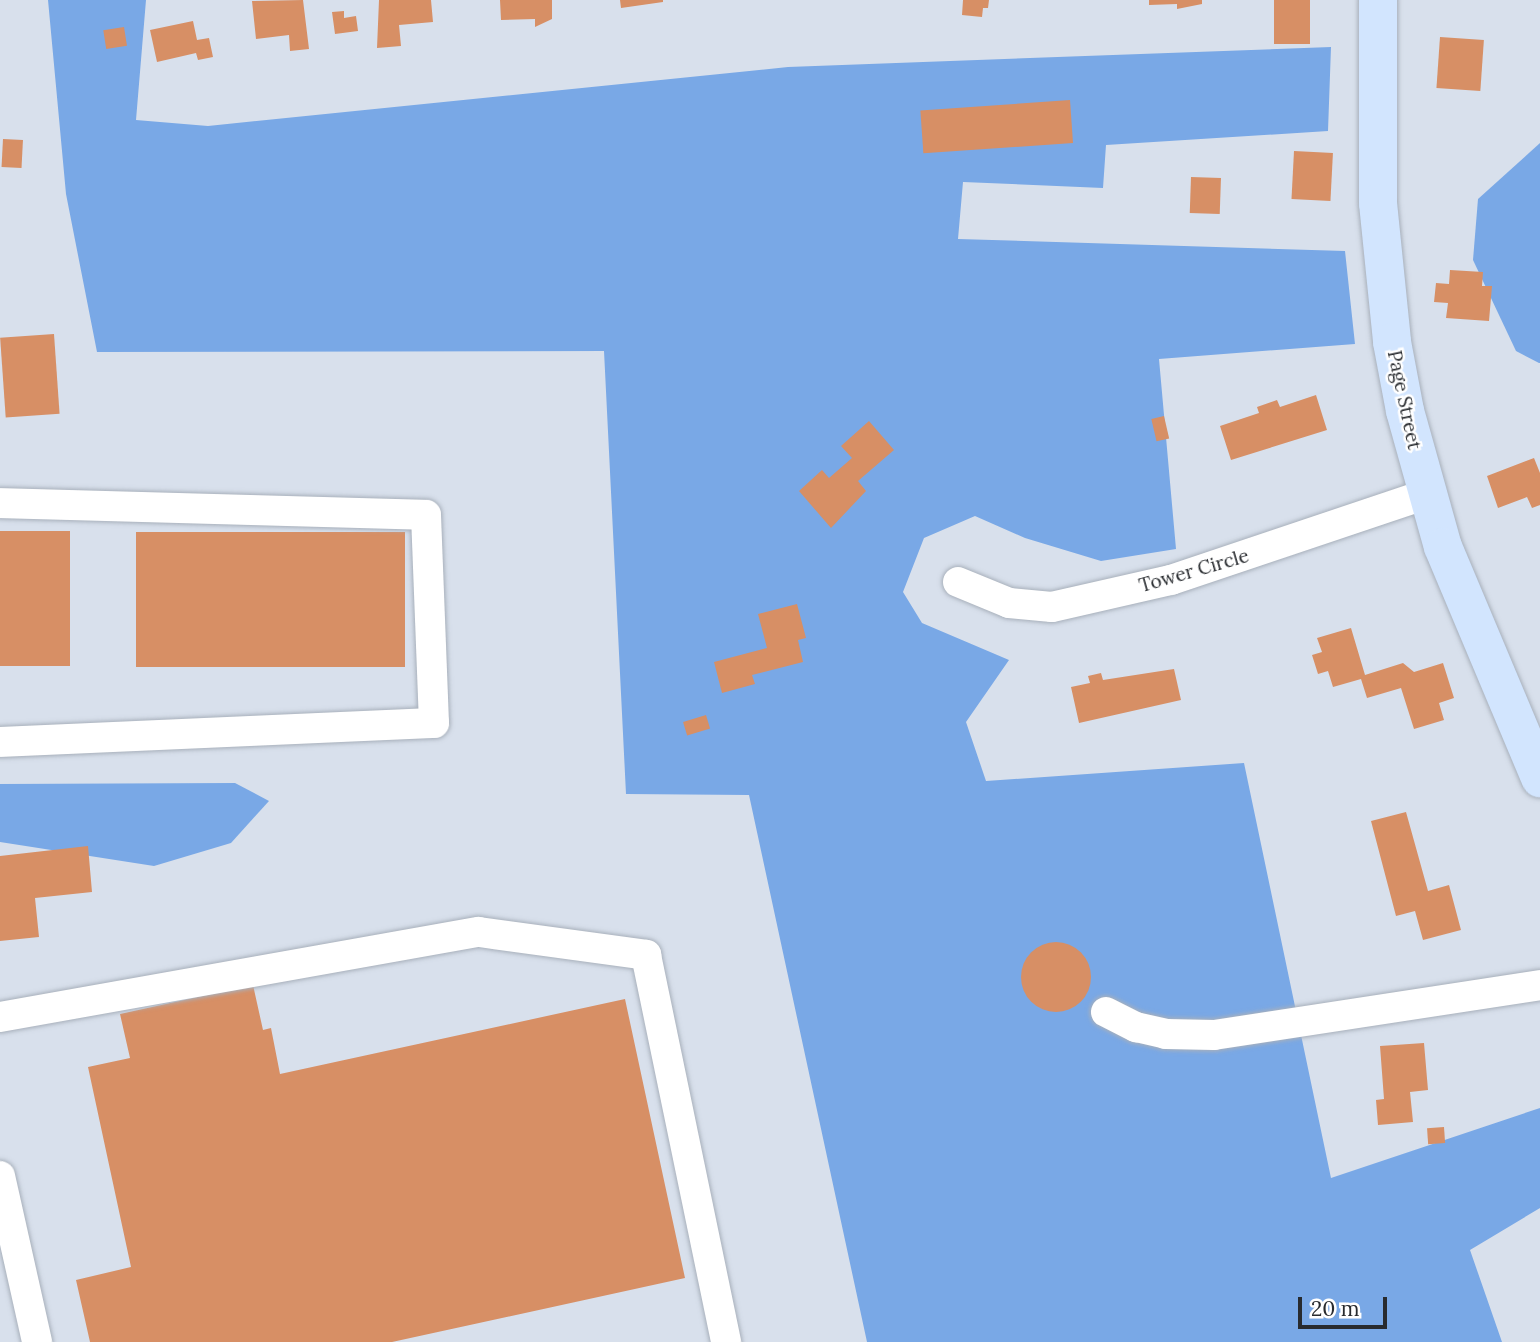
<!DOCTYPE html>
<style>
body{margin:0}
#map{position:relative;width:1540px;height:1342px;overflow:hidden;background:#d8e0ec;font-family:Lora,serif}
div>[style]{position:absolute}
[style*='--x']{left:calc(var(--x)*1px);top:calc(var(--y)*1px);width:calc(var(--w)*1px);rotate:calc(var(--a)*1deg)}
.forest>*{inset:0;background:#79a8e6}
.building>*{inset:0;background:#d78f65;transform-origin:0 0}
.round{border-radius:50%}
.roads{filter:drop-shadow(0 0 2px #a8b0bb) drop-shadow(0 0 2px #a8b0bb)}
.minor>*{height:30px;margin:-15px;padding:0 15px;transform-origin:15px;border-radius:15px;background:#fff}
.major>*{height:38px;margin:-19px;padding:0 19px;transform-origin:19px;border-radius:19px;background:#d2e5fe}
span{translate:-50% -50%;white-space:nowrap;text-align:center;line-height:1.15;-webkit-text-stroke:5px #fff;paint-order:stroke}
.street-label{font-size:19px;color:#282b2f}
.scale{position:absolute;left:1298px;top:1297px;width:89px;height:32px;box-sizing:border-box;border:4px solid #282b2f;border-top:0;padding-left:9px;font-size:21px;line-height:24px;white-space:nowrap;color:#282b2f;-webkit-text-stroke:5px #fff;paint-order:stroke}
</style>
<div id="map">
<div class="forest">
<div style="clip-path:polygon(48px 0,146px 0,136px 120px,208px 126px,788px 67px,1331px 47px,1328px 131px,1106px 145px,1103px 188px,963px 182px,958px 239px,1345px 251px,1355px 344px,1159px 359px,1176px 549px,1101px 561px,1025px 538px,975px 516px,924px 538px,903px 592px,922px 623px,1009px 660px,966px 722px,986px 781px,1244px 763px,1331px 1178px,1540px 1108px,1540px 1208px,1470px 1250px,1502px 1342px,867px 1342px,749px 795px,626px 794px,604px 351px,97px 352px,66px 194px)"></div>
<div style="clip-path:polygon(1540px 143px,1540px 363px,1539px 363px,1516px 351px,1473px 260px,1478px 199px)"></div>
<div style="clip-path:polygon(235px 783px,269px 801px,231px 843px,154px 866px,0 842px,0 784px)"></div>
</div>
<div class="building">
<div style="clip-path:polygon(303px 0,309px 49px,290px 51px,289px 35px,256px 39px,252px 1px)"></div>
<div style="clip-path:polygon(379px 0,431px 0,433px 22px,399px 25px,401px 46px,377px 48px)"></div>
<div style="clip-path:polygon(500px 0,552px 0,552px 19px,535px 27px,535px 19px,501px 20px)"></div>
<div style="clip-path:polygon(620px 0,663px 0,663px 2px,621px 8px)"></div>
<div style="clip-path:polygon(963px 0,989px 0,988px 8px,983px 8px,982px 17px,962px 15px)"></div>
<div style="clip-path:polygon(1149px 0,1202px 0,1202px 4px,1177px 9px,1177px 4px,1149px 5px)"></div>
<div style="left:1274px;top:0;width:36px;height:44px"></div>
<div style="clip-path:polygon(344px 11px,344px 18px,356px 16px,358px 31px,335px 34px,332px 12px)"></div>
<div style="clip-path:polygon(193px 21px,197px 40px,209px 38px,213px 57px,198px 60px,196px 53px,157px 62px,150px 30px)"></div>
<div style="left:124px;top:27px;width:19px;height:21px;rotate:81deg"></div>
<div style="left:1440px;top:37px;width:44px;height:51px;rotate:4deg"></div>
<div style="left:1070px;top:100px;width:43px;height:150px;rotate:86deg"></div>
<div style="left:3px;top:139px;width:20px;height:28px;rotate:3deg"></div>
<div style="left:1294px;top:151px;width:39px;height:48px;rotate:3deg"></div>
<div style="left:1191px;top:177px;width:30px;height:36px;rotate:2deg"></div>
<div style="clip-path:polygon(1450px 270px,1483px 272px,1482px 286px,1492px 286px,1489px 321px,1446px 318px,1448px 303px,1434px 302px,1436px 283px,1449px 284px)"></div>
<div style="left:54px;top:334px;width:80px;height:54px;rotate:86deg"></div>
<div style="clip-path:polygon(1316px 395px,1327px 430px,1231px 460px,1220px 426px,1259px 413px,1257px 407px,1277px 400px,1280px 407px)"></div>
<div style="left:1164px;top:416px;width:23px;height:13px;rotate:77deg"></div>
<div style="clip-path:polygon(869px 421px,894px 450px,858px 481px,866px 491px,831px 528px,799px 491px,822px 470px,829px 478px,852px 458px,841px 446px)"></div>
<div style="clip-path:polygon(1534px 458px,1540px 473px,1540px 505px,1532px 508px,1527px 497px,1498px 508px,1487px 476px)"></div>
<div style="left:70px;top:531px;width:135px;height:70px;rotate:90deg"></div>
<div style="left:136px;top:532px;width:269px;height:135px"></div>
<div style="clip-path:polygon(797px 604px,806px 638px,798px 640px,803px 662px,752px 675px,755px 684px,722px 693px,714px 662px,767px 648px,758px 614px)"></div>
<div style="clip-path:polygon(1351px 628px,1365px 675px,1403px 663px,1414px 672px,1443px 663px,1454px 698px,1439px 703px,1444px 720px,1414px 729px,1401px 688px,1367px 698px,1361px 679px,1333px 687px,1328px 671px,1318px 674px,1312px 655px,1322px 652px,1317px 638px)"></div>
<div style="clip-path:polygon(1174px 669px,1181px 700px,1079px 723px,1071px 687px,1090px 683px,1088px 676px,1101px 673px,1103px 680px)"></div>
<div style="left:706px;top:715px;width:14px;height:24px;rotate:73deg"></div>
<div style="clip-path:polygon(1406px 812px,1428px 891px,1449px 885px,1461px 930px,1423px 940px,1415px 911px,1396px 916px,1371px 821px)"></div>
<div style="clip-path:polygon(88px 846px,92px 892px,35px 898px,39px 937px,0 941px,0 856px)"></div>
<div class="round" style="left:1021px;top:942px;width:70px;height:70px"></div>
<div style="clip-path:polygon(253px 985px,263px 1030px,271px 1028px,280px 1074px,625px 999px,685px 1278px,392px 1342px,90px 1342px,76px 1280px,131px 1267px,88px 1067px,130px 1058px,120px 1014px)"></div>
<div style="clip-path:polygon(1424px 1043px,1428px 1090px,1410px 1092px,1413px 1122px,1378px 1125px,1376px 1100px,1384px 1099px,1380px 1046px)"></div>
<div style="left:1444px;top:1127px;width:16px;height:17px;rotate:86deg"></div>
</div>
<div class="roads">
<div class="minor">
<div style="--x:0;--y:503;--w:426;--a:1.6"></div>
<div style="--x:426;--y:515;--w:208;--a:87.8"></div>
<div style="--x:434;--y:723;--w:434;--a:177.5"></div>
<div style="--x:958;--y:582;--w:55;--a:22.4"></div>
<div style="--x:1009;--y:603;--w:43;--a:5.3"></div>
<div style="--x:1052;--y:607;--w:122;--a:-12.8"></div>
<div style="--x:1171;--y:580;--w:269;--a:-18.6"></div>
<div style="--x:1106;--y:1012;--w:34;--a:27"></div>
<div style="--x:1136;--y:1027;--w:31;--a:13"></div>
<div style="--x:1166;--y:1034;--w:48;--a:1.2"></div>
<div style="--x:1214;--y:1035;--w:330;--a:-8.7"></div>
<div style="--x:0;--y:1017;--w:486;--a:-10.1"></div>
<div style="--x:479;--y:932;--w:169;--a:7.8"></div>
<div style="--x:646;--y:955;--w:395;--a:78.3"></div>
<div style="--x:0;--y:1176;--w:170;--a:77.4"></div>
</div>
<div class="major">
<div style="--x:1378;--y:0;--w:203;--a:90"></div>
<div style="--x:1378;--y:203;--w:140;--a:84.2"></div>
<div style="--x:1392;--y:342;--w:70;--a:79.3"></div>
<div style="--x:1405;--y:411;--w:141;--a:74.4"></div>
<div style="--x:1443;--y:547;--w:251;--a:67.2"></div>
</div>
</div>
<div class="street-label">
<span style="left:1404px;top:400px;rotate:78deg">Page Street</span>
<span style="left:1194px;top:571px;rotate:-16deg">Tower Circle</span>
</div>
<div class="scale">20 m</div>
</div>
